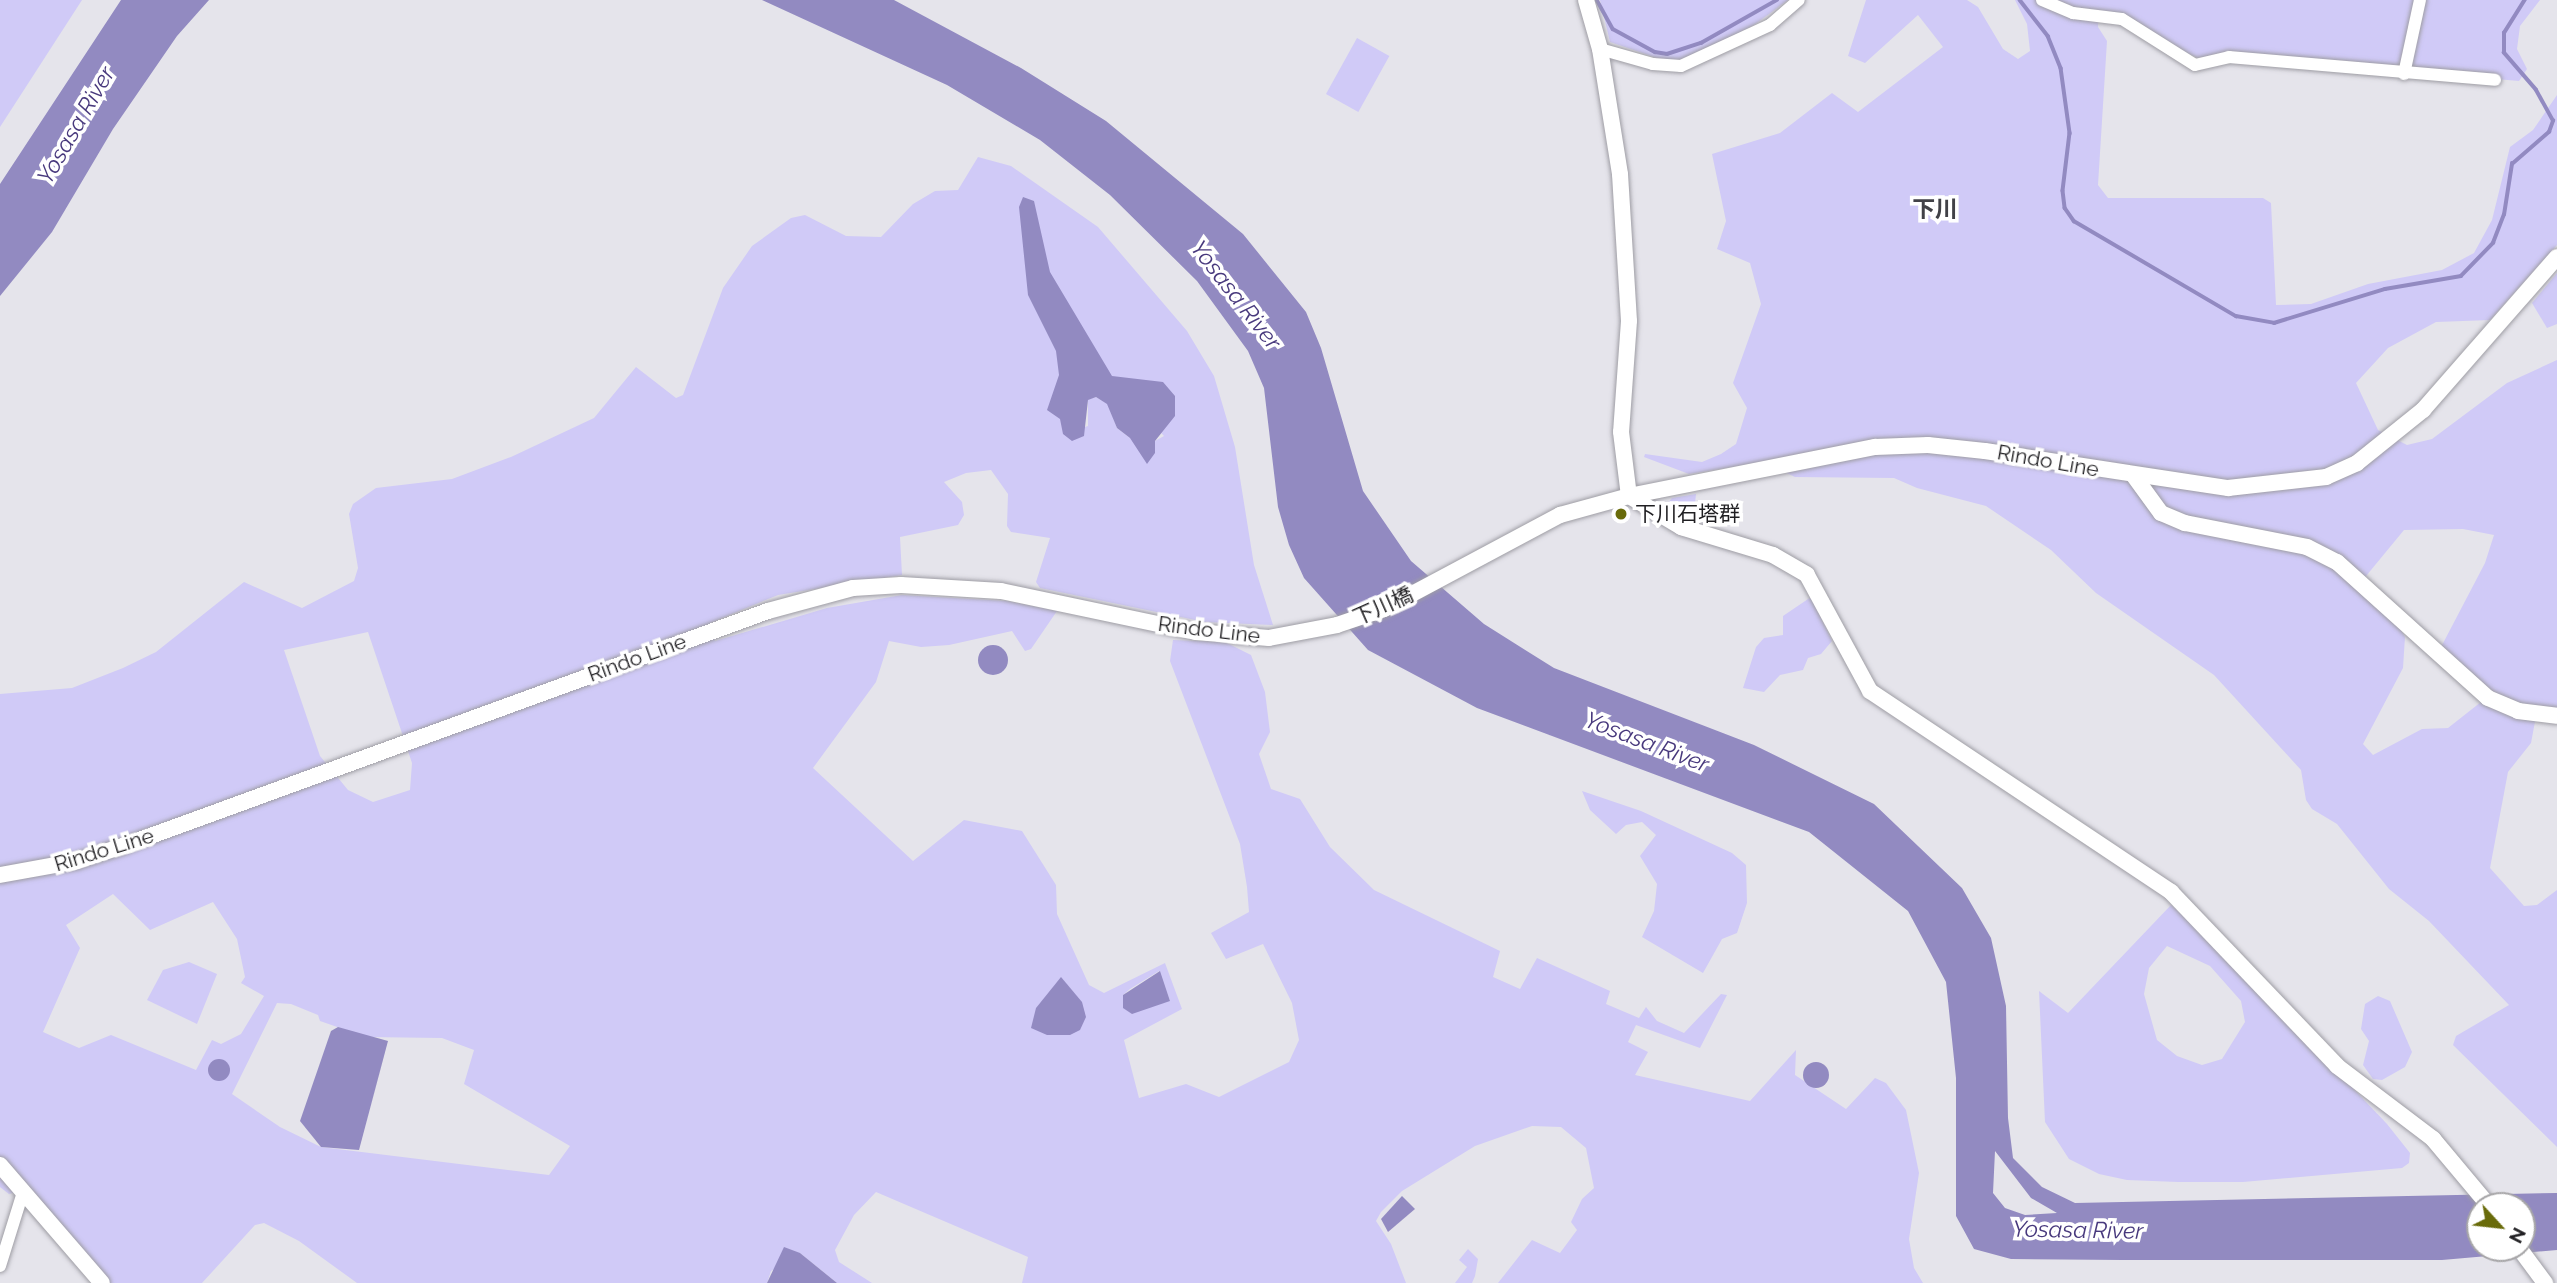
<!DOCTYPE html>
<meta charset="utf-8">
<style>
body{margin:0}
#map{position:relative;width:2557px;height:1283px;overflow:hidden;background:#e5e4eb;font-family:Raleway,"Noto Sans JP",sans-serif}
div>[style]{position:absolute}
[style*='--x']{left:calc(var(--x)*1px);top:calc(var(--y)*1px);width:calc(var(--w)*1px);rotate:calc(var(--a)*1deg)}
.green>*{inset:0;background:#d0caf7;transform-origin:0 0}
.water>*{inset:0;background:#928ac1}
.round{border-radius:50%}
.stream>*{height:3.5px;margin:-1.75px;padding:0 1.75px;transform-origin:1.75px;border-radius:1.75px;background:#928ac1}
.roads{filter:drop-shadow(0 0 2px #9e9da4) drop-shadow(0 0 2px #9e9da4)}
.minor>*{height:12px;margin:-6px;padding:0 6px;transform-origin:6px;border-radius:6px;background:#fff}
.tertiary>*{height:16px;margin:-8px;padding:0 8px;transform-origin:8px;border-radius:8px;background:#fff}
.dots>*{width:19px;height:19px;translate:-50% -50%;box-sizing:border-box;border:4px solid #fff;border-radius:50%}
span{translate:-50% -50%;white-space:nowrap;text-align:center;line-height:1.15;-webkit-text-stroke:7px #fff;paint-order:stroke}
.street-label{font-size:21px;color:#201f22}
.poi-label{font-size:21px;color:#201f22}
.left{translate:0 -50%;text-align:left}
.water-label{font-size:23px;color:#48397d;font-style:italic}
.neighbourhood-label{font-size:23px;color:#414147;font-weight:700}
.north{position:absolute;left:2466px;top:1192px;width:70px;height:70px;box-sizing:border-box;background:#fff;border:2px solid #a6a5a7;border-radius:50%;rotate:117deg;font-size:19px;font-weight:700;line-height:28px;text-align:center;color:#201f22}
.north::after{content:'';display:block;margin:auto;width:24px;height:32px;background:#696b0a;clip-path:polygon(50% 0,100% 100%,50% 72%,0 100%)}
</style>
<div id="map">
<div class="green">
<div style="clip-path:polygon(0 0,82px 0,0 127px)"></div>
<div style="clip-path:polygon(1600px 0,1788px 0,1754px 25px,1687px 60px,1663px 60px,1610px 42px)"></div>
<div style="clip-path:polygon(evenodd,1866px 0,1967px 0,1978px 7px,2003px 49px,2018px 59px,2030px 51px,2027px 24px,2015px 0,2540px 0,2520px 26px,2517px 49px,2527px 69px,2519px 81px,2219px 55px,2198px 58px,2099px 12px,2098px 27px,2107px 41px,2098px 185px,2108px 198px,2263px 198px,2271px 203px,2276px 305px,2311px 304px,2368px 284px,2442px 270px,2474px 253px,2492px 220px,2510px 147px,2533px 130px,2557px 95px,2557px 245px,2490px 320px,2436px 322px,2388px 348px,2356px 383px,2378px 430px,2407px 445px,2432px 439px,2507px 383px,2557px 360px,2557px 709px,2537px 711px,2531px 743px,2508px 772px,2490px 868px,2524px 906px,2537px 905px,2557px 890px,2557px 1147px,2453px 1045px,2456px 1036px,2509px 1005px,2429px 921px,2389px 889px,2337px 824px,2312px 809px,2306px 800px,2301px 770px,2214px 675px,2096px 593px,2051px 550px,1986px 506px,1917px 488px,1894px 478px,1795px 477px,1763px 462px,1689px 474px,1644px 457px,1645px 454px,1702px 462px,1721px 454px,1736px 444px,1747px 408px,1733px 383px,1761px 304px,1750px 263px,1717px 249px,1726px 221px,1712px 154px,1780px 133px,1832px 93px,1858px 112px,1943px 47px,1918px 15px,1865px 63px,1848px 56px,1866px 0,2463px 529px,2494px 535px,2485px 563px,2440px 649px,2481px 702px,2448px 728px,2422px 729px,2373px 755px,2363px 744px,2403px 668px,2405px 637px,2395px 620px,2357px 587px,2404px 530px,2463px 529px)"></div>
<div style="left:1357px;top:38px;width:37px;height:64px;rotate:29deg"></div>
<div style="clip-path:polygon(evenodd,978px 157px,1011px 166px,1098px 227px,1187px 331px,1214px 376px,1235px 447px,1254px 565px,1273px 625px,1205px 622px,1040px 588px,1036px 582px,1050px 538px,1011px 532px,1007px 526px,1008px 494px,991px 470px,966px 473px,944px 482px,962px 502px,964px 515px,958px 525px,900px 537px,902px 575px,778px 595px,710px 623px,715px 641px,827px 608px,902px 595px,1007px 601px,1057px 611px,1031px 649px,1025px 651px,1012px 631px,949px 645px,921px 647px,889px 641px,876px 682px,813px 768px,913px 861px,964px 820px,1022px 831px,1056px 885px,1057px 914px,1089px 985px,1104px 993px,1165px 963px,1182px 1009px,1124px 1040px,1139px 1098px,1186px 1084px,1219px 1097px,1289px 1062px,1299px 1040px,1292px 1003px,1263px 944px,1226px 959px,1211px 933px,1249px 912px,1247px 887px,1240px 844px,1170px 661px,1173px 640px,1225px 642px,1251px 655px,1265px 692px,1270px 732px,1259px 754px,1271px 789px,1300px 799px,1330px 847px,1374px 890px,1500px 951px,1493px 977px,1520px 989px,1537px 958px,1610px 991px,1606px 1004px,1639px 1018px,1646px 1007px,1657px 1021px,1684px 1033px,1721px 994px,1727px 995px,1700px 1048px,1636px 1025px,1628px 1042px,1648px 1052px,1635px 1075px,1750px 1101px,1796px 1050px,1795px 1075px,1846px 1109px,1875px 1078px,1886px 1083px,1906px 1110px,1919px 1173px,1909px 1239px,1914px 1268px,1923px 1283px,1498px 1283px,1532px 1240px,1560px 1253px,1577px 1230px,1571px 1222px,1582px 1199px,1594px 1188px,1586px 1148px,1561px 1127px,1532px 1126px,1475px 1146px,1402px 1191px,1381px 1212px,1376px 1221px,1391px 1244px,1406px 1283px,1022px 1283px,1028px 1257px,876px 1192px,854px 1215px,835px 1250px,839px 1262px,872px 1283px,837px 1283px,800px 1253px,771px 1271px,767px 1283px,357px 1283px,299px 1241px,264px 1223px,255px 1225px,202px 1283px,104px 1283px,24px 1190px,9px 1194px,0 1187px,0 694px,72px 688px,123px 668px,156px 652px,244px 582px,302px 608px,354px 581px,358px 568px,349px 514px,353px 504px,376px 488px,452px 479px,511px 457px,594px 418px,636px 367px,676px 398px,683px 395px,723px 288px,752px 246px,791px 218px,805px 215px,846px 236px,881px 237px,913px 204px,935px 191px,958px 190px,978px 157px,1048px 280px,1102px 371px,1164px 436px,1155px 441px,1130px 438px,1117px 428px,1108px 404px,1096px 397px,1088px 399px,1088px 426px,1063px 434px,1065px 350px,1048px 280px,978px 157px,368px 632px,412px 763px,410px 790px,373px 802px,348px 790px,320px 756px,284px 650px,368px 632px,978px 157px,113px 894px,150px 930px,213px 902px,237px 939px,245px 977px,241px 983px,264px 996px,241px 1034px,221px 1044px,212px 1040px,196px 1070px,111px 1035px,79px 1048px,43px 1032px,80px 948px,66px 925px,113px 894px,978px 157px,1159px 971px,1170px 1001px,1123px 995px,1130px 989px,1159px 971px,978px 157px,277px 1003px,291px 1004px,318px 1015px,320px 1021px,366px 1037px,442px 1038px,474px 1050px,464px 1084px,570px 1146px,549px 1175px,321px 1147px,280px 1127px,232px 1094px,277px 1003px)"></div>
<div style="clip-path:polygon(2557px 273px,2557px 324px,2547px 328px,2532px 303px)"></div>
<div style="clip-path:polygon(1696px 494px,1693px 523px,1668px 514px,1664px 508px,1672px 498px)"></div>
<div style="clip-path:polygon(1811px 597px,1832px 641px,1821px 654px,1808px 658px,1803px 670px,1780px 675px,1764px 692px,1743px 688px,1756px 647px,1764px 638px,1783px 635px,1783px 616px)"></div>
<div style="clip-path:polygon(1582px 791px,1641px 811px,1732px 853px,1746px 865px,1747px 903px,1737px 933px,1722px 939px,1703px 973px,1642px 937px,1654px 911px,1657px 884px,1640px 856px,1656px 835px,1642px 822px,1626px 825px,1616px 834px,1590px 810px)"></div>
<div style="clip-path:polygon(evenodd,2171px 905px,2213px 942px,2387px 1124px,2410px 1153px,2409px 1163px,2402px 1168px,2243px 1182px,2178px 1182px,2127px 1180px,2099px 1174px,2069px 1159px,2045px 1122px,2039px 991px,2068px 1013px,2171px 905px,2167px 946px,2210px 966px,2241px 1001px,2245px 1022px,2222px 1059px,2202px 1065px,2177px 1056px,2157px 1040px,2144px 994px,2149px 968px,2167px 946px)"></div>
<div style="clip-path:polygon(189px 962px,217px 974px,197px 1024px,147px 1000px,163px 970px)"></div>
<div style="clip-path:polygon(2378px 996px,2390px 1001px,2412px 1052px,2405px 1067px,2382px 1080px,2373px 1079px,2363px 1065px,2369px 1041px,2361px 1029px,2365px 1004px)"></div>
<div style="clip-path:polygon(1468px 1249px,1478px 1259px,1475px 1276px,1472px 1283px,1455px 1283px,1467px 1267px,1459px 1260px)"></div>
</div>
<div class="water">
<div style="clip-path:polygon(121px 0,209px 0,177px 36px,113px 129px,52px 232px,0 296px,0 184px)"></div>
<div style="clip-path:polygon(evenodd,762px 0,894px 0,1021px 68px,1106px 121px,1243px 234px,1306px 312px,1321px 348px,1363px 491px,1411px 561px,1484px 624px,1554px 668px,1754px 745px,1874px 804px,1962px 888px,1991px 938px,2006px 1006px,2008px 1118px,2013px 1158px,2042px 1187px,2075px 1203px,2557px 1193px,2557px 1250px,2442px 1260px,2123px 1260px,2011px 1259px,1974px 1249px,1956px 1216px,1956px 1078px,1946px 982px,1908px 911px,1809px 832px,1477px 708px,1368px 650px,1304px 578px,1289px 545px,1278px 507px,1264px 388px,1248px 351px,1197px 281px,1110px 195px,1040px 140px,947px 85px,762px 0,1995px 1151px,2031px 1198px,2057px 1213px,2025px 1215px,2005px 1208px,1993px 1193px,1995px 1151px,762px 0,2480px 1206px,2522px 1206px,2522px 1248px,2480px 1248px,2480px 1206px)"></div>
<div style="clip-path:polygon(1023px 197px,1034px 201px,1050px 272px,1112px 376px,1163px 382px,1175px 396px,1175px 416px,1155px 441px,1155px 453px,1147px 464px,1130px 438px,1117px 428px,1107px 404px,1096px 397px,1088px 400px,1084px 436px,1072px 441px,1063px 434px,1060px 419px,1047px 410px,1059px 375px,1056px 351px,1028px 295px,1019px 207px)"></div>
<div class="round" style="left:978px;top:645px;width:30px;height:30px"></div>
<div style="clip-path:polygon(1160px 971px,1170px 1001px,1132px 1014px,1123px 1008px,1123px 995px)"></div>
<div style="clip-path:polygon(1061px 977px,1082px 1002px,1086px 1017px,1080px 1030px,1070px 1035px,1047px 1035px,1031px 1028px,1036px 1008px)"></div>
<div style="clip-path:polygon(338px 1027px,388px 1041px,359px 1150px,321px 1147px,300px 1121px,331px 1031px)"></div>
<div class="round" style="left:208px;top:1059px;width:22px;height:22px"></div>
<div class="round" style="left:1803px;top:1062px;width:26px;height:26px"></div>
<div style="clip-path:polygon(1402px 1196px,1415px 1209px,1388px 1232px,1381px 1219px)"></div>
<div style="clip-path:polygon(784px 1247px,800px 1253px,837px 1283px,767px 1283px)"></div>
</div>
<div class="stream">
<div style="--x:1597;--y:0;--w:33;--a:61"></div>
<div style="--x:1613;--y:29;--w:48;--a:28.7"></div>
<div style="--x:1655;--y:52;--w:12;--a:9"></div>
<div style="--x:1667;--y:54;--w:36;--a:-18"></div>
<div style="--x:1701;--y:43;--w:87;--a:-29.5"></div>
<div style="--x:2020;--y:0;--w:46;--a:52.1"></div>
<div style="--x:2048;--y:36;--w:35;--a:68"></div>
<div style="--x:2061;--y:68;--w:66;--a:82.1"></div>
<div style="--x:2070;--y:133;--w:58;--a:96.9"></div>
<div style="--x:2063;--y:191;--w:17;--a:83"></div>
<div style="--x:2065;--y:208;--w:16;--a:55"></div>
<div style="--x:2074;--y:221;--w:188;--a:30.4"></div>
<div style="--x:2236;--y:316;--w:39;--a:10"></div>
<div style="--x:2274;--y:323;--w:116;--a:-17"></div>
<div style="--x:2385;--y:289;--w:77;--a:-9.7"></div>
<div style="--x:2461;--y:276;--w:46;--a:-45.9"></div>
<div style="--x:2493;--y:243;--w:30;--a:-69"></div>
<div style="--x:2504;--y:215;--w:52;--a:-81.1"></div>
<div style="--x:2512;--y:164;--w:49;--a:-40.9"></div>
<div style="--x:2549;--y:132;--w:12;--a:-70"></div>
<div style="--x:2553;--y:121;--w:35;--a:-119"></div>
<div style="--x:2536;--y:90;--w:49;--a:-130.9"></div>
<div style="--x:2504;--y:53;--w:20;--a:-90"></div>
<div style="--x:2504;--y:33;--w:39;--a:-58"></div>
</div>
<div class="roads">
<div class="minor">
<div style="--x:2042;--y:0;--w:34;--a:23"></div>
<div style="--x:2073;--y:13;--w:49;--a:7"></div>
<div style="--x:2122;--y:19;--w:86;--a:32.2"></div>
<div style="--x:2195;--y:65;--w:35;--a:-13"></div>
<div style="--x:2229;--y:57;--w:267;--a:4.9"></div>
<div style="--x:1600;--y:49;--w:55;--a:15.8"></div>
<div style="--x:1653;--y:64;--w:28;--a:4"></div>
<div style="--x:1681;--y:66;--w:98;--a:-24.7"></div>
<div style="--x:1770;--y:25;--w:38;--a:-41"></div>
<div style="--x:2404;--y:74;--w:76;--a:-77.8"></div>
<div style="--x:0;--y:1266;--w:77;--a:-72.7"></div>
</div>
<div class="tertiary">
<div style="--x:1586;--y:0;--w:51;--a:74.1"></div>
<div style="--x:1600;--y:49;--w:127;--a:80.9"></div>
<div style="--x:1620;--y:174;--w:147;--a:86.5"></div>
<div style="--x:1629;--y:321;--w:111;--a:94.1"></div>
<div style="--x:1621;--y:432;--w:64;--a:82.9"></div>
<div style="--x:1629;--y:496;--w:61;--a:30.8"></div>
<div style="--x:1681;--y:527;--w:96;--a:16.9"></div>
<div style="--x:1773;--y:555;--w:39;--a:30"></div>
<div style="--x:1807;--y:575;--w:132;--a:61.5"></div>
<div style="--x:1870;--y:691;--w:362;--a:33.7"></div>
<div style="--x:2171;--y:892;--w:240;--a:46.3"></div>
<div style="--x:2337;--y:1066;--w:121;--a:37.2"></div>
<div style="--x:2433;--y:1139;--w:87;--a:50.1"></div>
<div style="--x:2134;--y:476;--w:46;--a:53.9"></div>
<div style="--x:2161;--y:513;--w:26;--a:23"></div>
<div style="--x:2185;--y:523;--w:124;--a:11.1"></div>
<div style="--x:2307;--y:547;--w:34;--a:27"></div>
<div style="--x:2337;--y:562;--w:203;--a:42"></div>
<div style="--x:2488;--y:698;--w:33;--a:23"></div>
<div style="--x:2518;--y:711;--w:39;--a:7"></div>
<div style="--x:0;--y:875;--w:78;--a:-10.3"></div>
<div style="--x:77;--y:861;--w:48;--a:-18.1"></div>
<div style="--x:123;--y:846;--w:686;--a:-20.02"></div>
<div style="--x:768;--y:611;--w:88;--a:-15.1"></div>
<div style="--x:853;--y:588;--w:48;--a:-3.6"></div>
<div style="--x:901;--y:585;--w:100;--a:3.4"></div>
<div style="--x:1001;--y:591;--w:199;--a:11.9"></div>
<div style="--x:1196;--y:632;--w:73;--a:4.7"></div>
<div style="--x:1269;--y:638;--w:69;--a:-10.8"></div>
<div style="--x:1337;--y:625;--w:50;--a:-18.8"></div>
<div style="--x:1384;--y:609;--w:200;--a:-28.1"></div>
<div style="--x:1560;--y:515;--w:72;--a:-15.4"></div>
<div style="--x:1629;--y:496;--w:251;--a:-11.3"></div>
<div style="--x:1875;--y:447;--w:53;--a:-2.2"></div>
<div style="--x:1928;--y:445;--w:57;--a:6"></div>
<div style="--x:1985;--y:451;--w:246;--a:8.7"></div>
<div style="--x:2228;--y:488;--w:99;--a:-6.4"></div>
<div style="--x:2326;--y:477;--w:34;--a:-24"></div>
<div style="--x:2357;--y:463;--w:85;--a:-38.8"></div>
<div style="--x:2423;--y:410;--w:203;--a:-48.8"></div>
<div style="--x:0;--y:1165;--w:156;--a:49.2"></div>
<div style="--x:2519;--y:1248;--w:44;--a:53.4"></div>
</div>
</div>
<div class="dots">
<div style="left:1621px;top:514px;background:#696b0a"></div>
</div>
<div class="street-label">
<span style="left:2048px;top:461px;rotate:10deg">Rindo Line</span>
<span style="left:1383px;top:606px;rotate:-24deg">下川橋</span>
<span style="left:1209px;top:630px;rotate:7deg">Rindo Line</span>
<span style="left:637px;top:658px;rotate:-20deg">Rindo Line</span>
<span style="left:104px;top:850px;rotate:-17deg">Rindo Line</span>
</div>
<div class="poi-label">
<span class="left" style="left:1635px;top:514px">下川石塔群</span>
</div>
<div class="water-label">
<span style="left:76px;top:125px;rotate:-60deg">Yosasa River</span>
<span style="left:1236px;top:295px;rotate:52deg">Yosasa River</span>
<span style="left:1647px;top:742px;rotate:21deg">Yosasa River</span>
<span style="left:2078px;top:1230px;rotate:1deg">Yosasa River</span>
</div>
<div class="neighbourhood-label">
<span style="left:1935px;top:209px">下川</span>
</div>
<div class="north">N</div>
</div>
